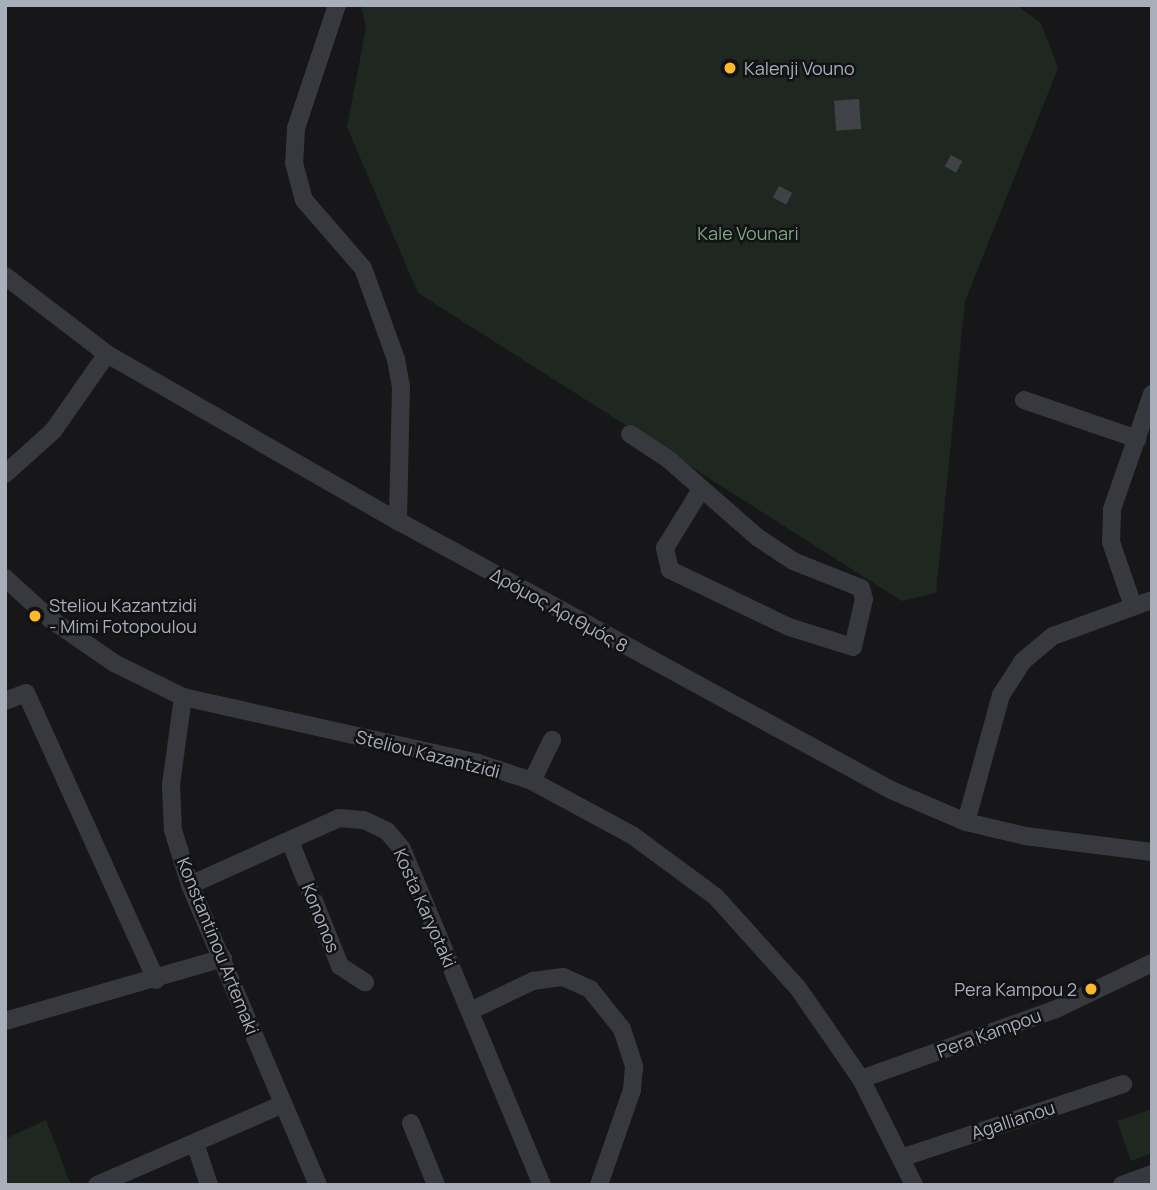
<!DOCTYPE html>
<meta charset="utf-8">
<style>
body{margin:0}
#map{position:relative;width:1157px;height:1190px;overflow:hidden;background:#171719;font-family:Manrope,sans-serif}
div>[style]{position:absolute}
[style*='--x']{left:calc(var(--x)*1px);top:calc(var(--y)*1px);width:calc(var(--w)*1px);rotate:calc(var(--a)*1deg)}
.green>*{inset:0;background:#1f2820}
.building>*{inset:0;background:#414247;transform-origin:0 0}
.minor>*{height:18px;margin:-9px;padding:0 9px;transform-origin:9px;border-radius:9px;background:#38393f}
.dots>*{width:19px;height:19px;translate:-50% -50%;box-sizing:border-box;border:4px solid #121215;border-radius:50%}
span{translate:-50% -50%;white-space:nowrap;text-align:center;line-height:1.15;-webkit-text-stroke:5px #121215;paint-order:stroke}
.poi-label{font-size:18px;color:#a8aeba}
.left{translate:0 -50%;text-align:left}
.right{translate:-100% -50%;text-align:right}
.park-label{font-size:18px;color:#7ea681}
.street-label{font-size:18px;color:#a8aeba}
.frame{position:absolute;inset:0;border:7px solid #a8aeba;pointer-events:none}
</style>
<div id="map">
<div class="green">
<div style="clip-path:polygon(361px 5px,1016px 5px,1041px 23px,1058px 68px,965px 301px,936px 593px,902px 601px,418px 293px,347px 127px,366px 28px)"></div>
<div style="clip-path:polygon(1152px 1109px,1152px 1153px,1131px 1161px,1117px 1121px)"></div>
<div style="clip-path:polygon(46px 1120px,71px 1185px,7px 1185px,5px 1139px)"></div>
</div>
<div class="building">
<div style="left:859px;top:99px;width:30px;height:25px;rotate:86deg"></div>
<div style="left:951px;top:155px;width:13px;height:13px;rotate:29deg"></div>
<div style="left:779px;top:186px;width:15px;height:13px;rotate:28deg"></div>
</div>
<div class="minor">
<div style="--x:337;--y:5;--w:130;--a:108.4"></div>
<div style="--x:296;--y:128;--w:35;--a:93"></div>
<div style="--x:294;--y:163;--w:38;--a:75"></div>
<div style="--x:304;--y:200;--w:90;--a:49.1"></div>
<div style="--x:363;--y:268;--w:97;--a:70.1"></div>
<div style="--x:396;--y:359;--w:27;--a:80"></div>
<div style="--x:401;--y:386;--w:135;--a:91.3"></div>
<div style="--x:5;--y:276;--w:128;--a:37.4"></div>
<div style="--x:107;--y:354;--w:336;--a:29.9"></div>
<div style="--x:398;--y:521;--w:562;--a:28.62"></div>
<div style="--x:891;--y:790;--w:82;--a:23.1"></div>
<div style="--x:966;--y:822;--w:61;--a:13.3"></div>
<div style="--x:1025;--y:836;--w:128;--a:7.2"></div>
<div style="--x:1024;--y:400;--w:120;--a:19"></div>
<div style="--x:630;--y:434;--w:45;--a:33.3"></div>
<div style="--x:668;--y:459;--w:118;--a:41.2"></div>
<div style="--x:757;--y:537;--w:43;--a:33.7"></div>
<div style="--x:793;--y:561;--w:73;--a:21.7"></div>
<div style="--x:861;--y:588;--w:11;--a:75"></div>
<div style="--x:864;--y:599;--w:49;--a:102.9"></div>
<div style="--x:853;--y:647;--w:67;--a:-162.6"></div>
<div style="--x:789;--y:627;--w:132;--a:-154.4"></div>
<div style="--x:670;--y:570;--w:23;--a:-103"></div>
<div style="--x:665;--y:548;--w:67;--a:-58.4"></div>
<div style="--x:5;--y:474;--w:64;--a:-41.9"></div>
<div style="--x:53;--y:431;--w:94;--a:-55"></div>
<div style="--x:5;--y:578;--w:59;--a:42.3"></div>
<div style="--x:49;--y:618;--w:79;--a:34.7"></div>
<div style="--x:114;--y:663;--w:77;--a:26.2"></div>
<div style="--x:183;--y:697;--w:302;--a:12.6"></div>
<div style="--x:478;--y:763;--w:57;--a:18.4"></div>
<div style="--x:532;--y:781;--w:114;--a:28.4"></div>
<div style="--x:632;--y:835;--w:104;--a:36.4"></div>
<div style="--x:716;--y:897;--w:122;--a:48"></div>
<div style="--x:798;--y:988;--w:111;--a:55.3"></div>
<div style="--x:861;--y:1079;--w:119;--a:63.4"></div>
<div style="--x:1133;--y:606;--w:68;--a:-109"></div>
<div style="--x:1111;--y:542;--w:33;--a:-88"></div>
<div style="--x:1112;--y:509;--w:122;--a:-70.8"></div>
<div style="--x:183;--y:697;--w:89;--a:97.8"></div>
<div style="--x:171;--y:785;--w:45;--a:87.5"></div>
<div style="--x:173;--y:830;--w:58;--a:72.8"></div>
<div style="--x:190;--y:885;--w:326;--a:66.9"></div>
<div style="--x:5;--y:701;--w:22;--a:-21"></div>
<div style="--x:26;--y:693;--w:315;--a:65.6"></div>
<div style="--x:532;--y:781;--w:46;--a:-64"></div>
<div style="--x:966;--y:822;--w:132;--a:-74.6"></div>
<div style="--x:1001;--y:695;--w:40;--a:-57.1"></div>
<div style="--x:1023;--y:661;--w:39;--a:-40"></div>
<div style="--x:1053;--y:636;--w:105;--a:-20"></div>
<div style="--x:290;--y:841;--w:135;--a:68.2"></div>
<div style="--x:340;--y:966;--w:30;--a:33"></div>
<div style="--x:190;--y:885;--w:163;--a:-24.2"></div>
<div style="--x:339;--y:818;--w:25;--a:5"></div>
<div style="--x:364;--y:820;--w:25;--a:26"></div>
<div style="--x:387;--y:831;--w:23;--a:50"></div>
<div style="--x:402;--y:849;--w:364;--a:67.4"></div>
<div style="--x:470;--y:1011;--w:70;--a:-25.5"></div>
<div style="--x:533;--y:981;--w:30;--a:-8"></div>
<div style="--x:563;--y:977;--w:30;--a:24"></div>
<div style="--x:590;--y:989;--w:51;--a:51.3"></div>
<div style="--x:622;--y:1029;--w:40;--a:72"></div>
<div style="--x:634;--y:1067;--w:23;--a:95"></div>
<div style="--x:632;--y:1090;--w:101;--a:109.2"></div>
<div style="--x:5;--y:1021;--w:227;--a:-16.1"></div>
<div style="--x:861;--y:1079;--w:205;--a:-19.7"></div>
<div style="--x:1054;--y:1010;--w:109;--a:-25.6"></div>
<div style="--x:411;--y:1123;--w:67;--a:68"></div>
<div style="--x:195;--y:1143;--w:44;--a:71.6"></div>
<div style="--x:904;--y:1157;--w:231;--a:-18.4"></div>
<div style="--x:97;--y:1185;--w:203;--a:-23.5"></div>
<div style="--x:1122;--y:1185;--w:32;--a:-20"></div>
</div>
<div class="dots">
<div style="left:730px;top:68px;background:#feb92b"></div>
<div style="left:35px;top:616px;background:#feb92b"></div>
<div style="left:1091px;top:989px;background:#feb92b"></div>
</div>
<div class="poi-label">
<span class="left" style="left:744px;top:68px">Kalenji Vouno</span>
<span class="left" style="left:49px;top:616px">Steliou Kazantzidi<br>- Mimi Fotopoulou</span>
<span class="right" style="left:1077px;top:989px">Pera Kampou 2</span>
</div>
<div class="park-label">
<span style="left:748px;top:233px">Kale Vounari</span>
</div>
<div class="street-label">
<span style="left:559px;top:610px;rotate:29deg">Δρόμος Αριθμός 8</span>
<span style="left:428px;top:754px;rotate:14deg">Steliou Kazantzidi</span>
<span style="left:425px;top:908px;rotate:66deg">Kosta Karyotaki</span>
<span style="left:321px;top:918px;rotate:68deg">Kononos</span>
<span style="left:218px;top:946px;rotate:68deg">Konstantinou Artemaki</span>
<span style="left:989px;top:1033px;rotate:-20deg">Pera Kampou</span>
<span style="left:1013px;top:1120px;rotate:-18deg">Agallianou</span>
</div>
<div class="frame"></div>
</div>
